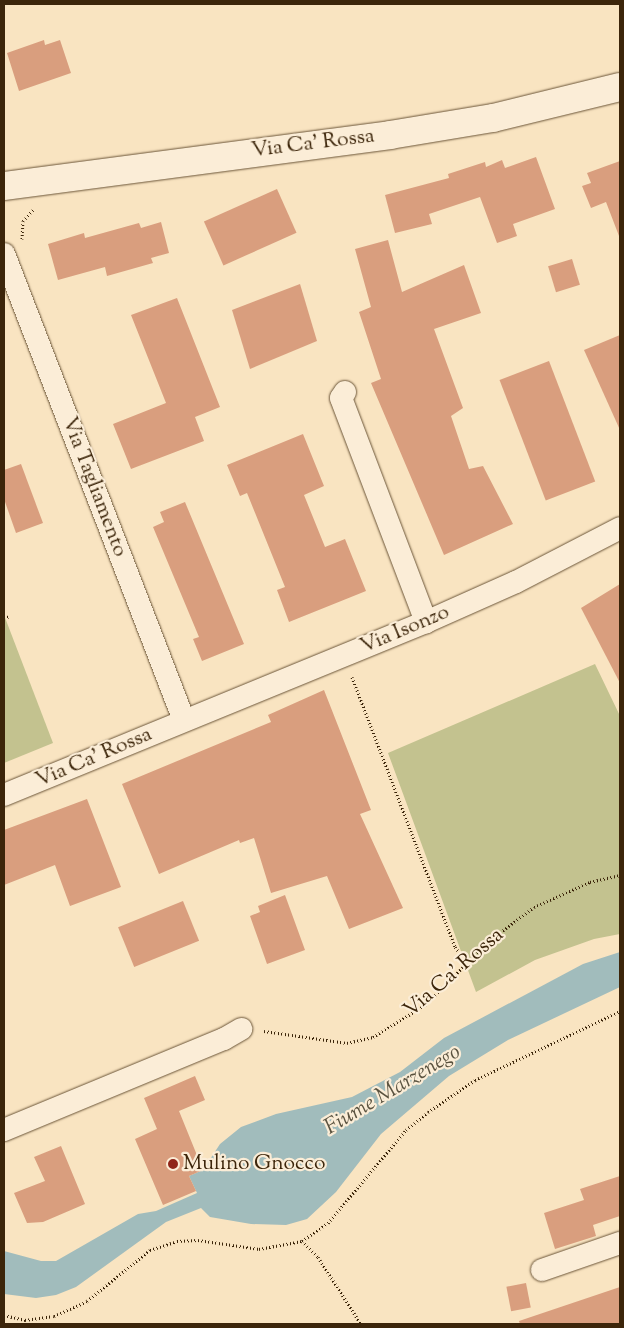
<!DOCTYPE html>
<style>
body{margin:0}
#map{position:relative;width:624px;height:1328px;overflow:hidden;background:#f9e4c1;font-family:"Sorts Mill Goudy",serif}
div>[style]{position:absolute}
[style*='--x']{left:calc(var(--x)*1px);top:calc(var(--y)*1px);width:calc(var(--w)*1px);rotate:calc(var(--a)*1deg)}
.green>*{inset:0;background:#c3c28f}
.water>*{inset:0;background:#a1bcbc}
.building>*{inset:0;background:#d99e7e;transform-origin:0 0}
.path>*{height:3px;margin-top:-1.5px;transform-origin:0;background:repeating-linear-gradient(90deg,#3c250a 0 1px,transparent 0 3.5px)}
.roads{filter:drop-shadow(0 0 1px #6b5538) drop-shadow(0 0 1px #6b5538)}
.street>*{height:22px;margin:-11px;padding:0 11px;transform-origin:11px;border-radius:11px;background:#fbedd7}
.secondary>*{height:28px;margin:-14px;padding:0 14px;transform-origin:14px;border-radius:14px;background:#fbedd7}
.dots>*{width:14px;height:14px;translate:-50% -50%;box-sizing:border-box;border:2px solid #fbedd7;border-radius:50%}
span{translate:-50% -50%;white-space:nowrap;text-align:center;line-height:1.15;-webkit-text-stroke:4.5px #fbedd7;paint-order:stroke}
.street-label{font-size:21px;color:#3c250a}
.poi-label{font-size:21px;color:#3c250a}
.left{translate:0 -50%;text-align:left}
.water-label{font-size:22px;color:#5a523f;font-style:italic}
.frame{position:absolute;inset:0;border:5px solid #3c250a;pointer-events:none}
</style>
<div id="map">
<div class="green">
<div style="clip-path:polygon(4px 615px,53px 743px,4px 763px)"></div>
<div style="clip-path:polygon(595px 664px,620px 716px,620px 934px,594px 939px,535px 960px,476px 992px,388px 753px)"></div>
</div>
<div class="water">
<div style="clip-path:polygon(620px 952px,620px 987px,508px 1040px,449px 1076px,381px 1134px,336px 1192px,307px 1219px,286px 1225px,251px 1224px,210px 1217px,201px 1208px,166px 1222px,76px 1287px,56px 1295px,36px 1298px,4px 1294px,4px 1251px,41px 1261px,56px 1261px,138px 1214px,156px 1211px,197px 1193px,189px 1176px,203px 1170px,220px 1144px,241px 1127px,276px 1114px,352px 1097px,400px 1072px,444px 1038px,583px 964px)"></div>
</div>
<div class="building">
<div style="clip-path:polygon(44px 40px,45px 45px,60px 40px,71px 73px,19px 91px,7px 53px)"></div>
<div style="clip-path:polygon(536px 157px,555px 209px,513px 224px,517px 236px,497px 243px,480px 197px,429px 214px,432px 224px,395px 233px,385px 195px,449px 178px,448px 174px,485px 162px,486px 167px,502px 160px,505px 168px)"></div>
<div style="clip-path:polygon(620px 161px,620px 236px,619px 236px,606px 202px,591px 208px,582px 186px,591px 183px,587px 173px)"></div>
<div style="left:277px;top:189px;width:48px;height:80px;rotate:66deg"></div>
<div style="clip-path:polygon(161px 222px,169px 253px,151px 258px,153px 263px,107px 276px,105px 267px,58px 280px,48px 244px,84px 233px,85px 238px,139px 223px,141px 228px)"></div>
<div style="clip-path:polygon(388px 240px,402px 292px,464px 265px,481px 313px,434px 329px,463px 408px,451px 416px,469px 469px,483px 466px,513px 524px,444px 555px,371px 383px,381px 379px,359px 312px,371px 307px,355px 249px)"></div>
<div style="left:572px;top:259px;width:27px;height:25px;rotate:73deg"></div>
<div style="clip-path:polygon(300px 284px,317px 341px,250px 369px,232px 310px)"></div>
<div style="clip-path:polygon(177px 298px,220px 407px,195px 417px,204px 441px,131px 469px,113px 424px,166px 403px,131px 315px)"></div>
<div style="clip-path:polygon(620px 335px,620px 430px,584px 350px)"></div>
<div style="left:549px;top:361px;width:129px;height:53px;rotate:69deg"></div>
<div style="clip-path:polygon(303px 434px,324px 486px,304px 495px,325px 547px,345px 539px,366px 591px,289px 622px,277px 590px,285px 587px,247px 493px,240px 496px,227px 465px)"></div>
<div style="clip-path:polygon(21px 464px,43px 523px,16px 533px,4px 499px,4px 470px)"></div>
<div style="clip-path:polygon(185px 502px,244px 644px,202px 661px,193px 639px,199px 637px,153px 527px,164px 522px,160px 512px)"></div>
<div style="clip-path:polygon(620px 584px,620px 683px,581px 608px)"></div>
<div style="clip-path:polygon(324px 690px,371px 810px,360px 814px,403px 908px,349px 929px,327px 876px,271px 893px,254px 838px,240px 843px,239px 840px,159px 874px,122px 784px,271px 722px,268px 715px)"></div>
<div style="clip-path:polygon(87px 799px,121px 887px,70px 906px,55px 865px,4px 885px,4px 830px)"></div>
<div style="clip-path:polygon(285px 895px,305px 950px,267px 964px,250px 916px,260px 912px,258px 906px)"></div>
<div style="left:183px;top:901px;width:43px;height:70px;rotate:68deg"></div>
<div style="clip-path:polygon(195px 1076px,205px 1100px,179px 1111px,203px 1170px,189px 1176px,196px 1191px,163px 1205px,135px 1139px,157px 1129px,144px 1098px)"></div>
<div style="clip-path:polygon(61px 1146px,85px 1204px,43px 1222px,27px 1223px,14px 1193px,45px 1181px,34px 1157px)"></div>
<div style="clip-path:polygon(620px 1176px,620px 1216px,593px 1225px,596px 1236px,555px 1249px,544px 1213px,584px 1200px,580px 1189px)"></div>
<div style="left:526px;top:1283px;width:25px;height:20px;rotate:79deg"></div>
<div style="clip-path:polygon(620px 1287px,620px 1324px,520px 1324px,519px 1321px)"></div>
</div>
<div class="path">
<div style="--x:22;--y:239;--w:18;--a:-87"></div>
<div style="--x:23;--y:221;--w:15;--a:-48"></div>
<div style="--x:4;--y:618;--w:6;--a:-18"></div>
<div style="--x:352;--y:677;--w:289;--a:69.1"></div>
<div style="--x:455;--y:947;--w:21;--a:51"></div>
<div style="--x:264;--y:1031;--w:84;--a:8.2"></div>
<div style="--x:347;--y:1043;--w:27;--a:-13"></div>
<div style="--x:373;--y:1037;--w:61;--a:-31.6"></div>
<div style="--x:425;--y:1005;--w:91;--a:-45"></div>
<div style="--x:489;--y:941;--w:56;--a:-37.1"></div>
<div style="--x:534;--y:907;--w:61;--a:-24.1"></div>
<div style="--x:590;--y:882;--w:31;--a:-13"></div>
<div style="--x:302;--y:1241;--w:23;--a:45"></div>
<div style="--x:318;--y:1257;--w:80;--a:57.3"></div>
<div style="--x:4;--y:1315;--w:22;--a:13"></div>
<div style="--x:25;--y:1320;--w:29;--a:-8"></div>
<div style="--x:54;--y:1316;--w:36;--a:-24"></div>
<div style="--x:87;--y:1301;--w:81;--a:-39"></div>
<div style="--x:150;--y:1250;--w:28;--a:-18"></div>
<div style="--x:177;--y:1241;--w:21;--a:-3"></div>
<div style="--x:198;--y:1240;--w:62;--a:8.4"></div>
<div style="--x:259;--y:1249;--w:44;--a:-10.5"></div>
<div style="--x:302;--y:1241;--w:32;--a:-35"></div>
<div style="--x:328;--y:1223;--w:121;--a:-50"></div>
<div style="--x:406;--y:1130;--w:28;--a:-39"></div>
<div style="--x:428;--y:1112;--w:57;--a:-34.2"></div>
<div style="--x:475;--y:1080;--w:161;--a:-25.4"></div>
</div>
<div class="roads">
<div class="street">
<div style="--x:4;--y:254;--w:500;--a:68.9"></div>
<div style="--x:345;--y:392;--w:7;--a:124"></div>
<div style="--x:341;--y:398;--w:240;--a:69.2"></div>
<div style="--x:4;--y:795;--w:456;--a:-22.3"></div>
<div style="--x:426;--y:622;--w:98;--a:-24"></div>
<div style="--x:516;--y:582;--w:117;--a:-27.4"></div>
<div style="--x:4;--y:1130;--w:238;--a:-22.5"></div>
<div style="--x:224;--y:1039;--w:20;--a:-30"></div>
<div style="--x:542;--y:1270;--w:83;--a:-19.1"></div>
</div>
<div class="secondary">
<div style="--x:4;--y:186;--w:389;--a:-7.5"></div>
<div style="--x:390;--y:135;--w:104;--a:-9.4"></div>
<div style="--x:493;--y:118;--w:131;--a:-13.7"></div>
</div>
</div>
<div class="dots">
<div style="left:173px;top:1164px;background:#8f2418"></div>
</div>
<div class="street-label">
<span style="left:313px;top:144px;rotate:-7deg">Via Ca' Rossa</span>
<span style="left:94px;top:487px;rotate:69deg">Via Tagliamento</span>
<span style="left:405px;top:630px;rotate:-23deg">Via Isonzo</span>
<span style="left:94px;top:758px;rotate:-23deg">Via Ca' Rossa</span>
<span style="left:454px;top:973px;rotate:-41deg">Via Ca' Rossa</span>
</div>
<div class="poi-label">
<span class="left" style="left:183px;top:1164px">Mulino Gnocco</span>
</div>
<div class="water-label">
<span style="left:393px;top:1091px;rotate:-31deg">Fiume Marzenego</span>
</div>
<div class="frame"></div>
</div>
